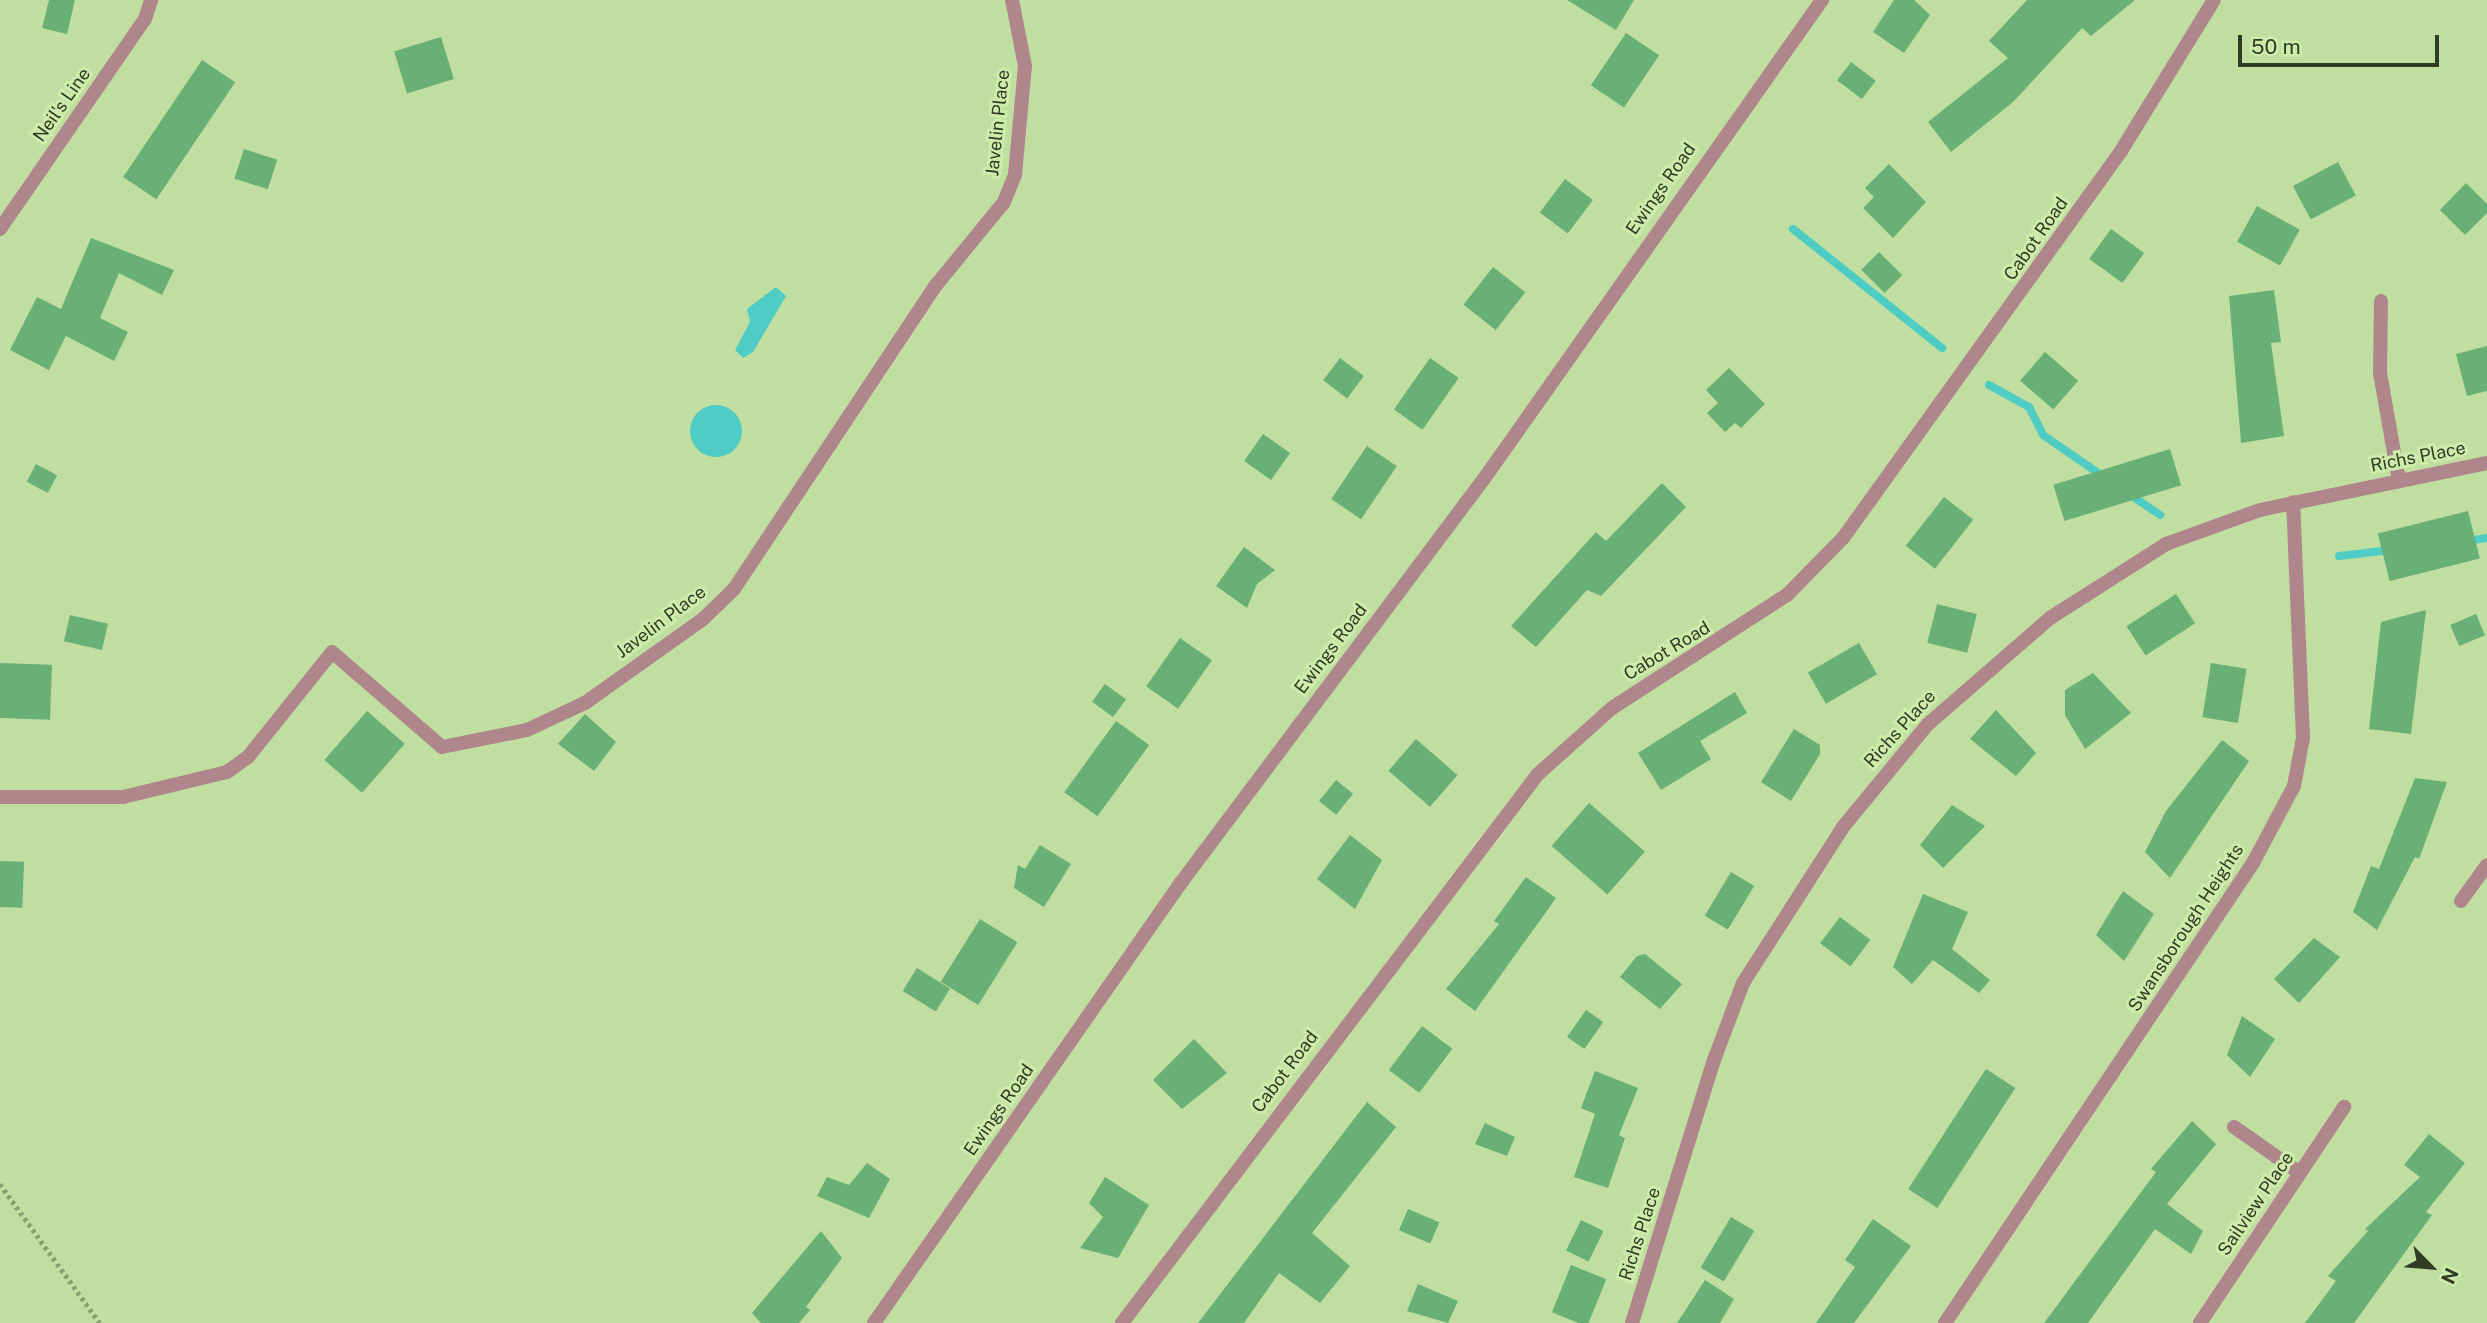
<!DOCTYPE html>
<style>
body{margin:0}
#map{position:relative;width:2487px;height:1323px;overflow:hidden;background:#c0de9f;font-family:"Public Sans",sans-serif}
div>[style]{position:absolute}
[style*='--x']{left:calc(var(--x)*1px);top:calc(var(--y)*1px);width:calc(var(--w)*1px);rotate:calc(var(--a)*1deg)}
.water>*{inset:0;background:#4fccc3}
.round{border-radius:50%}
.stream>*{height:8px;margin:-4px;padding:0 4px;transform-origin:4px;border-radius:4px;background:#4fccc3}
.building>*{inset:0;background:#69b077;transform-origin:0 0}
.path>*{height:4.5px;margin-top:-2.25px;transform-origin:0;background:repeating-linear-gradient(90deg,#889f6f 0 3.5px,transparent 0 7px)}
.lane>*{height:14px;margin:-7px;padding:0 7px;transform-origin:7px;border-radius:7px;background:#ae868c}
.street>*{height:14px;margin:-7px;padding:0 7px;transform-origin:7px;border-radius:7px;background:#ae868c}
span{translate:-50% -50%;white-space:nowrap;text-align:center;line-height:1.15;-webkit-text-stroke:6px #cdecac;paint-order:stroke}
.street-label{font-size:18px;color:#2f3b22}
.north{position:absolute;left:2396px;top:1232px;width:70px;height:70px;-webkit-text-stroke:5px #cdecac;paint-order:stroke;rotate:115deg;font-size:19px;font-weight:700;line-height:28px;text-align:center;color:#2f3b22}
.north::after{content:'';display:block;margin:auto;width:24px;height:32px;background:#2f3b22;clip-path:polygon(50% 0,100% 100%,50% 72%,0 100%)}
.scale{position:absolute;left:2238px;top:35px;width:201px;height:32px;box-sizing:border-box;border:4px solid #2f3b22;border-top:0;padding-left:9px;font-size:21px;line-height:24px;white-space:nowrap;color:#2f3b22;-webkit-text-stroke:5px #cdecac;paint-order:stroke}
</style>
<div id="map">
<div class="water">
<div style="clip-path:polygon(776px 287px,786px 296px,753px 352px,743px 358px,735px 350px,750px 322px,747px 309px)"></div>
<div class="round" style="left:690px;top:405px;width:52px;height:52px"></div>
</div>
<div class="stream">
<div style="--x:1793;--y:229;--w:191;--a:38.6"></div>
<div style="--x:1989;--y:385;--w:46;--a:28.8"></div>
<div style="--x:2029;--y:407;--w:31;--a:63"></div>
<div style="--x:2043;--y:435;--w:78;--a:34.5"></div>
<div style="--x:2132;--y:496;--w:34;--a:34"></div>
<div style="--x:2467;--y:541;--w:20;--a:-9"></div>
<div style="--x:2339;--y:556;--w:52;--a:-6.6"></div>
</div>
<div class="building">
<div style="clip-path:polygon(49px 0,75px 0,67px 34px,42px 28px)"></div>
<div style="clip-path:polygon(1567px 0,1634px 0,1616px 30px)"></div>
<div style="clip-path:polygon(1894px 0,1914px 0,1930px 15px,1904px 53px,1873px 32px)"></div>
<div style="clip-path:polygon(2027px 0,2135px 0,2091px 36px,2082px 28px,2013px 102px,1951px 152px,1928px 122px,2008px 58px,1989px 41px)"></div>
<div style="left:1626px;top:33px;width:40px;height:63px;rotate:34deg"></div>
<div style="left:441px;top:37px;width:44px;height:49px;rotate:73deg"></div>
<div style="left:202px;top:60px;width:40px;height:141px;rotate:34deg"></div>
<div style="left:1851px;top:62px;width:31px;height:23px;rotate:37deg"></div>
<div style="left:244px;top:149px;width:35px;height:31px;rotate:18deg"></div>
<div style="left:2338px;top:162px;width:38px;height:51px;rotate:62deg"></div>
<div style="clip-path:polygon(1889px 164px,1926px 202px,1893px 238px,1863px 208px,1874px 197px,1865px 188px)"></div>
<div style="left:1565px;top:179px;width:35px;height:42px;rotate:37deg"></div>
<div style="clip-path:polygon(2466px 183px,2487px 204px,2487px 213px,2465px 235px,2440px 210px)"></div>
<div style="left:2257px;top:206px;width:49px;height:41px;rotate:29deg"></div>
<div style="left:2111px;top:229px;width:41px;height:37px;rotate:36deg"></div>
<div style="clip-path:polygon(91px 238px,174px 270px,162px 295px,119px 273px,100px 318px,128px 332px,114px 361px,66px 336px,49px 370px,10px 350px,37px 297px,61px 309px)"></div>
<div style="left:1879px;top:252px;width:33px;height:25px;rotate:45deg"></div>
<div style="left:1493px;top:267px;width:41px;height:48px;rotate:38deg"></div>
<div style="clip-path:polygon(2274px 290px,2281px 342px,2271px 343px,2284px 436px,2241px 443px,2229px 296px)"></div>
<div style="clip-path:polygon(2487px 346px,2487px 391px,2467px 396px,2456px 354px)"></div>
<div style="left:2045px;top:352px;width:44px;height:38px;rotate:41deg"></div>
<div style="left:1340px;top:358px;width:30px;height:28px;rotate:37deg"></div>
<div style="left:1430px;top:358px;width:35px;height:63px;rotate:35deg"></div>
<div style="clip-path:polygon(1729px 368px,1765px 404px,1741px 428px,1735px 423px,1725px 432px,1707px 413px,1718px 403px,1706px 390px)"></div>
<div style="left:1263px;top:434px;width:33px;height:33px;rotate:35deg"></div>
<div style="left:1367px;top:446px;width:36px;height:64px;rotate:34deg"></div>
<div style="left:2170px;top:449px;width:38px;height:122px;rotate:73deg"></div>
<div style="left:36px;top:464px;width:24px;height:20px;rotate:28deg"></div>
<div style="clip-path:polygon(1662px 483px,1686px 507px,1601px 596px,1587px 590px,1536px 647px,1511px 626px,1596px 532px,1606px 541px)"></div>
<div style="left:1944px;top:497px;width:37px;height:62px;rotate:38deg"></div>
<div style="left:2468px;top:511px;width:49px;height:93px;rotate:76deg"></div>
<div style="clip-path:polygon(1244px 547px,1275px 570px,1257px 584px,1247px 608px,1216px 586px)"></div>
<div style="left:2176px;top:594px;width:35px;height:59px;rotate:57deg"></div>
<div style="left:1937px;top:604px;width:41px;height:40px;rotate:14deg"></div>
<div style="clip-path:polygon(2426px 610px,2411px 734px,2369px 729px,2381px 622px)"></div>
<div style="left:2476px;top:614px;width:23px;height:28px;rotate:67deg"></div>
<div style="left:70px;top:615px;width:39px;height:27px;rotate:13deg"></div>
<div style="left:1180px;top:638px;width:39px;height:59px;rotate:35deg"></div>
<div style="left:1859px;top:643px;width:36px;height:59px;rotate:60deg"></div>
<div style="left:0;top:663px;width:52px;height:55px;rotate:2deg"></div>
<div style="left:2211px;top:663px;width:36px;height:55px;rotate:9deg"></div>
<div style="clip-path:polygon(2093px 673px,2131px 713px,2085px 749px,2065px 715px,2065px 690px)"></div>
<div style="left:1105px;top:684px;width:26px;height:22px;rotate:36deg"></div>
<div style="clip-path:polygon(1735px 692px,1747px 713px,1700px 741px,1711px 759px,1661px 790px,1638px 753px)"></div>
<div style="clip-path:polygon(1996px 710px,2036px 753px,2016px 776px,1970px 739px)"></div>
<div style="left:367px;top:711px;width:50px;height:65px;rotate:41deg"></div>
<div style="clip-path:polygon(585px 714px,616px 742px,594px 771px,558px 744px)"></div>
<div style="left:1116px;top:721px;width:41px;height:88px;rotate:36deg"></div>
<div style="clip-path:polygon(1794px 729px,1820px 745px,1820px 754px,1791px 801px,1761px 782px)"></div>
<div style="left:1416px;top:739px;width:55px;height:42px;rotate:41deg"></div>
<div style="clip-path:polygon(2222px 740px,2249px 761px,2170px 878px,2145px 852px,2166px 811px)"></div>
<div style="clip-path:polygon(2415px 778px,2447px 782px,2419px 859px,2415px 857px,2377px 930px,2353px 912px,2371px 866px,2379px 869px)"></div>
<div style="left:1336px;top:780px;width:22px;height:27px;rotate:39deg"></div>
<div style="left:1589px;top:803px;width:74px;height:57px;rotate:41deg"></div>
<div style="clip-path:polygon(1952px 805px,1985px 826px,1943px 868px,1920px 845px)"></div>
<div style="clip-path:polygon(1350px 835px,1382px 860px,1355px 909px,1317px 879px)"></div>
<div style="clip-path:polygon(1040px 845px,1071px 864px,1044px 907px,1014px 888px,1018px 865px,1025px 869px)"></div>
<div style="left:0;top:861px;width:24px;height:46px;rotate:2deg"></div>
<div style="left:1731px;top:872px;width:27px;height:51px;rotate:31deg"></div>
<div style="clip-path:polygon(1526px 877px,1556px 898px,1475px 1011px,1446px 989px,1499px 924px,1494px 921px)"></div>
<div style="clip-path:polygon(2123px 891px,2154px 914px,2124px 961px,2096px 935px)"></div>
<div style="clip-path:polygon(1923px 894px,1968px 912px,1952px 949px,1990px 980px,1979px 993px,1933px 960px,1912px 984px,1893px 967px)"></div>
<div style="left:1840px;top:917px;width:38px;height:33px;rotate:37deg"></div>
<div style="left:980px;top:919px;width:44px;height:74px;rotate:32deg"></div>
<div style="clip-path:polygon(2314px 938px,2340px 957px,2299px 1003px,2274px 979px)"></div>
<div style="clip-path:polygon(1645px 954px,1682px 984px,1660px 1009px,1620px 977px,1637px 956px)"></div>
<div style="left:917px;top:968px;width:39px;height:27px;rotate:32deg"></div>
<div style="left:1586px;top:1010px;width:21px;height:33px;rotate:35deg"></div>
<div style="clip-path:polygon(2242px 1016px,2275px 1039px,2250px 1077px,2227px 1055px)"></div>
<div style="left:1422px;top:1026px;width:38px;height:55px;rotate:37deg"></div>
<div style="clip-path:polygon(1194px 1039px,1227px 1073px,1182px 1109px,1153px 1080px)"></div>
<div style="left:1986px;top:1069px;width:35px;height:143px;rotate:33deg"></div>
<div style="clip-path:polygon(1595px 1071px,1638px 1088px,1619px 1135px,1625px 1138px,1608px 1188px,1574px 1177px,1595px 1114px,1581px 1108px)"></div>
<div style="clip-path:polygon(1367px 1102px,1396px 1127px,1312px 1233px,1350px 1266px,1320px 1303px,1279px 1273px,1244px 1323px,1198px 1323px)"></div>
<div style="clip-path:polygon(2192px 1121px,2216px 1144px,2167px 1204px,2203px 1231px,2191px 1254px,2155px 1229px,2088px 1323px,2044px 1323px,2156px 1172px,2151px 1169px)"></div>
<div style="clip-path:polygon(1485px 1123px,1515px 1137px,1507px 1156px,1475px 1144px)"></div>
<div style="clip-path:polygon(2429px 1134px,2465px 1163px,2426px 1212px,2432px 1215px,2354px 1323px,2305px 1323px,2336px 1281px,2328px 1276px,2368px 1231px,2365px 1229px,2420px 1177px,2404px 1165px)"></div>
<div style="clip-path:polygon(867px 1163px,890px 1179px,869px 1218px,817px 1196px,827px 1177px,849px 1185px)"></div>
<div style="clip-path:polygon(1105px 1177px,1149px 1205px,1118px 1258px,1080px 1248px,1103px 1217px,1089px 1203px)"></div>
<div style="left:1408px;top:1209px;width:34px;height:23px;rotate:23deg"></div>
<div style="left:1731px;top:1217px;width:27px;height:59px;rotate:31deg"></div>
<div style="clip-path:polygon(1873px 1219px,1911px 1246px,1854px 1323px,1816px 1323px,1855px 1267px,1845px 1260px)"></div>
<div style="left:1581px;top:1220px;width:25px;height:34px;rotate:26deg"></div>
<div style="clip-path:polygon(821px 1231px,842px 1258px,806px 1307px,810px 1310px,799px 1323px,761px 1323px,752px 1313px)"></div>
<div style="left:1571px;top:1265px;width:38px;height:51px;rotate:22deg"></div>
<div style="clip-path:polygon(1705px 1280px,1734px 1299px,1720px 1323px,1677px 1323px)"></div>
<div style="clip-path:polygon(1418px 1284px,1458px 1301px,1448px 1323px,1407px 1311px)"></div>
</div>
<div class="path">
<div style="--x:0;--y:1184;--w:171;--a:54.3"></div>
</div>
<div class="lane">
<div style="--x:2234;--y:1127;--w:80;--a:34.9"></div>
</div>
<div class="street">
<div style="--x:0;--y:229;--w:255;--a:-55.4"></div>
<div style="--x:145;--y:19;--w:20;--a:-72"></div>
<div style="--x:2381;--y:301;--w:72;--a:90.8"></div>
<div style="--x:2380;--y:373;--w:110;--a:80"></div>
<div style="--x:0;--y:797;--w:123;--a:0"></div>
<div style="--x:123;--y:797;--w:107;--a:-13.5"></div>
<div style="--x:227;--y:772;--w:26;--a:-36"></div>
<div style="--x:248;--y:757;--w:134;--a:-51.3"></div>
<div style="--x:332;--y:652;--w:145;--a:40.8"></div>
<div style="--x:442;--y:747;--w:87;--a:-11.3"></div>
<div style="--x:527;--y:730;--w:64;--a:-25"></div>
<div style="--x:585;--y:703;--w:143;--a:-35.4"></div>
<div style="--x:702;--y:620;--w:45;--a:-44.1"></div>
<div style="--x:734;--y:589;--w:366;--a:-56.4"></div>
<div style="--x:937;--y:284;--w:106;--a:-50.7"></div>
<div style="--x:1004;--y:202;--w:29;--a:-68"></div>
<div style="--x:1015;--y:175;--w:109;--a:-84.8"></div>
<div style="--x:1025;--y:66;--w:67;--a:-101.1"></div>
<div style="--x:2461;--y:901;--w:44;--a:-54.2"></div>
<div style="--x:874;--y:1323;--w:535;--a:-55.12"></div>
<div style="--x:1180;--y:884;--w:510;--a:-53.13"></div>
<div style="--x:1486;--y:476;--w:583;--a:-54.78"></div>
<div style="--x:1122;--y:1323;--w:689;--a:-52.85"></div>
<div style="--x:1538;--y:774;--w:99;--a:-41.7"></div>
<div style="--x:1612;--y:708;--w:208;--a:-32.9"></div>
<div style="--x:1787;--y:595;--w:80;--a:-45.5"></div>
<div style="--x:1843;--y:538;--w:477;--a:-54.3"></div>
<div style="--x:2121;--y:151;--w:177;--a:-58.4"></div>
<div style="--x:1632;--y:1323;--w:275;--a:-72.7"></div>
<div style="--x:1714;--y:1060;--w:82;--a:-69.4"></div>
<div style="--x:1743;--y:983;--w:185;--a:-57.3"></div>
<div style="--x:1843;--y:827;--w:132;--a:-50.5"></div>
<div style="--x:1927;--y:725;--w:163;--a:-41"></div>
<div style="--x:2050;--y:618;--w:138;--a:-32.5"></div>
<div style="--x:2166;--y:544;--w:100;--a:-19.9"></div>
<div style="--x:2260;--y:510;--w:232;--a:-11.7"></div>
<div style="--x:1945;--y:1323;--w:554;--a:-56.2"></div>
<div style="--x:2253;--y:863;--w:87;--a:-62"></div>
<div style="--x:2294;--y:786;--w:49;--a:-79.4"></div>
<div style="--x:2303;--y:738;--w:236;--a:-92.4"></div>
<div style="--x:2200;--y:1323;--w:260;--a:-56.3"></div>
</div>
<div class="street-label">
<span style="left:62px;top:105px;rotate:-55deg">Neil's Line</span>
<span style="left:998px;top:123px;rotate:-84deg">Javelin Place</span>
<span style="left:1661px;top:189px;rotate:-55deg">Ewings Road</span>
<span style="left:2036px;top:239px;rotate:-55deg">Cabot Road</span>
<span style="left:2418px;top:457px;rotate:-11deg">Richs Place</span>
<span style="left:661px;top:622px;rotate:-37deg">Javelin Place</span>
<span style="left:1331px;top:649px;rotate:-53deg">Ewings Road</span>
<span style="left:1667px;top:651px;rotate:-31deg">Cabot Road</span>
<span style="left:1900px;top:729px;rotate:-48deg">Richs Place</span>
<span style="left:2186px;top:928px;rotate:-57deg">Swansborough Heights</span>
<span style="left:1285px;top:1072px;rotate:-53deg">Cabot Road</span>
<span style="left:999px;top:1110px;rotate:-55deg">Ewings Road</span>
<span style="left:2256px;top:1204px;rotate:-56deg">Sailview Place</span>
<span style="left:1640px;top:1234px;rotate:-72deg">Richs Place</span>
</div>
<div class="north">N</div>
<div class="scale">50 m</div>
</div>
